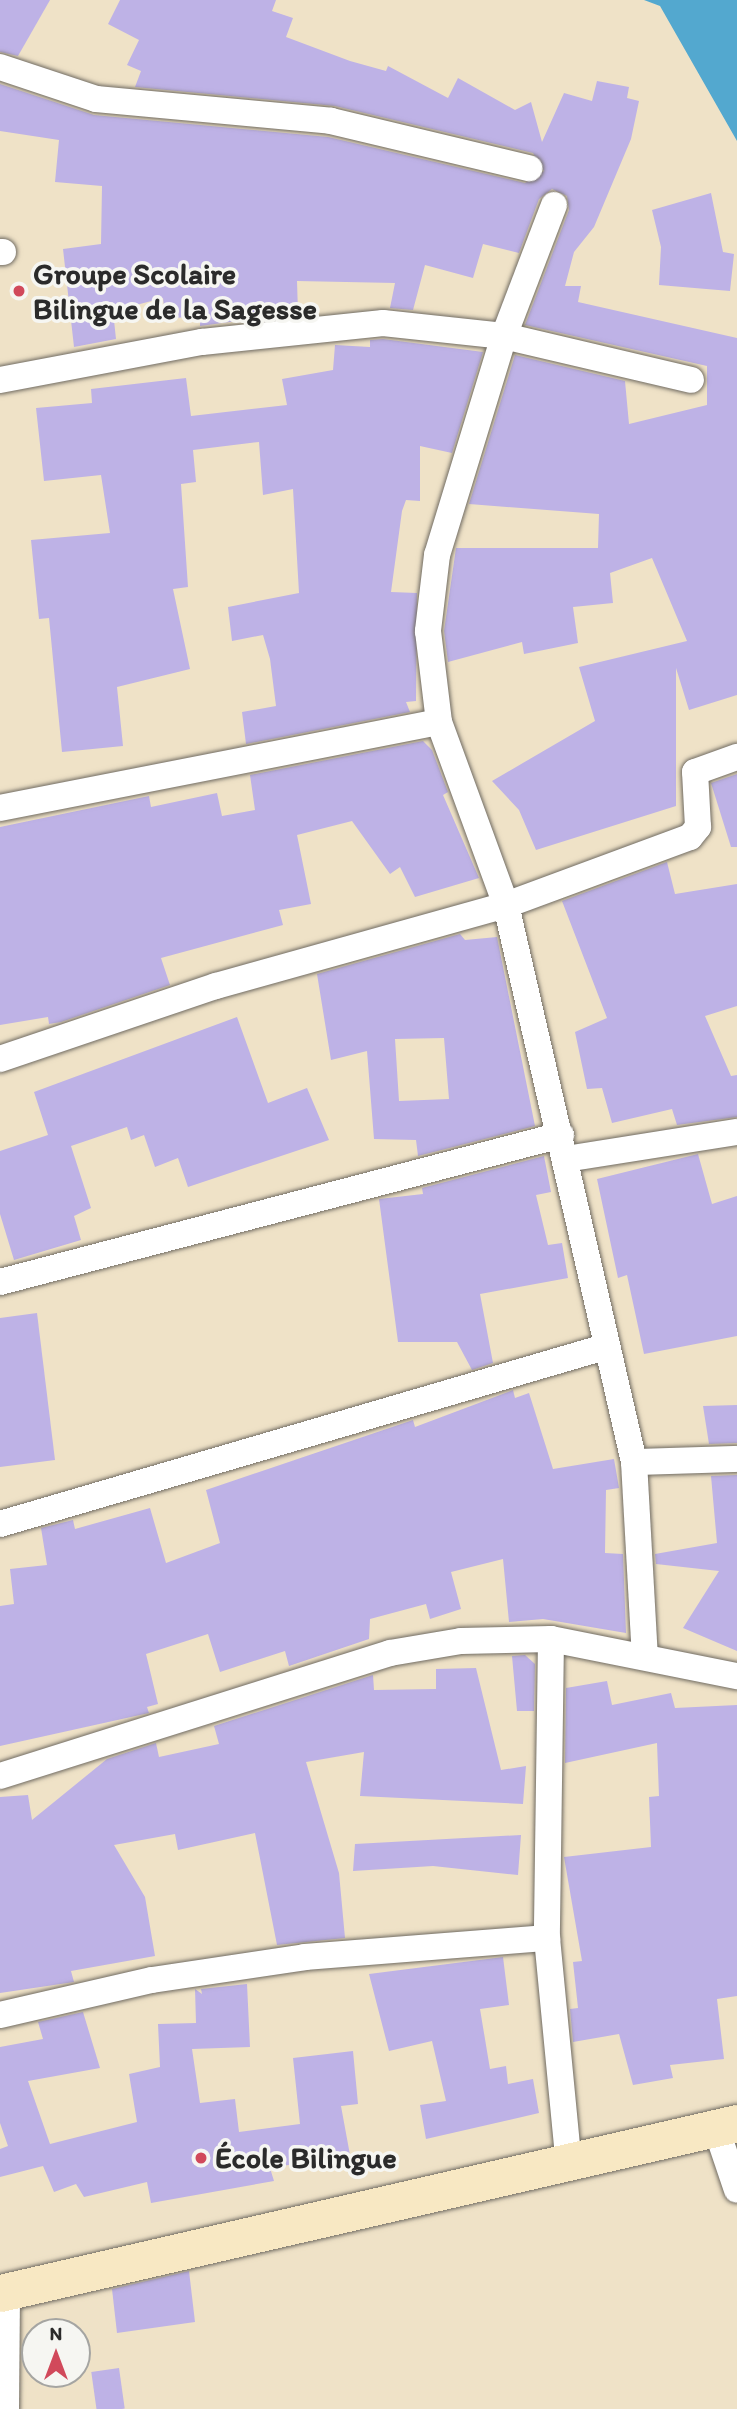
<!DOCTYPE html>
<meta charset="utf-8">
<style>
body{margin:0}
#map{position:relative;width:737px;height:2409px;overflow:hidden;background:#efe2c7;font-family:Itim,sans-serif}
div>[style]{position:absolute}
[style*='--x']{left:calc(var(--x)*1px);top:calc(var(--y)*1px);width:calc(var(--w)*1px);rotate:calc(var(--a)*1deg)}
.water>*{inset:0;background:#53a8cf}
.building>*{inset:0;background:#beb2e6;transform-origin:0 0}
.roads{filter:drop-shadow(0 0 2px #706b62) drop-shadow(0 0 2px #706b62)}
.street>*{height:26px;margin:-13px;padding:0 13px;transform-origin:13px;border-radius:13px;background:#fff}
.secondary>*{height:37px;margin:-18.5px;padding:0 18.5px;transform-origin:18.5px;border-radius:18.5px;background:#f8e8c3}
.dots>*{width:19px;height:19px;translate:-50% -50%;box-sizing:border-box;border:4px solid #f6f6f2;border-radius:50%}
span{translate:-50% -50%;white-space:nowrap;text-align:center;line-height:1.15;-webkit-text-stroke:7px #f6f6f2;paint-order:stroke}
.poi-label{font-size:30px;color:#2b2b2b;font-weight:700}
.left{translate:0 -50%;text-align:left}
.north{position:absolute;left:21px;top:2318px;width:70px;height:70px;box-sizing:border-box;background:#f6f6f2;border:2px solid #a5a5a2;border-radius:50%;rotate:0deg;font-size:19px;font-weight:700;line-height:28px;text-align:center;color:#2b2b2b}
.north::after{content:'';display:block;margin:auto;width:24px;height:32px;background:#d1495b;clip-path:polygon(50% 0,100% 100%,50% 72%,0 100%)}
</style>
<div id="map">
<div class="water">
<div style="clip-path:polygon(644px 0,737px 0,737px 141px,660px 6px)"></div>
</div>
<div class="building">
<div style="clip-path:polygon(0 0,50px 0,18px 56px,0 52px)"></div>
<div style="clip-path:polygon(120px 0,276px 0,272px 11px,293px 18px,286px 37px,350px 61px,386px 71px,388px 66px,448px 98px,458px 78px,515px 110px,531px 102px,542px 142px,564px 93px,592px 101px,597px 81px,629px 87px,627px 98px,639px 101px,631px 139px,594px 227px,574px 252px,565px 286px,581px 286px,578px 302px,737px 338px,737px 695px,689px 710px,676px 668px,676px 806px,536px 850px,519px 810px,492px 781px,595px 721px,579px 667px,687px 641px,652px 558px,610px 573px,613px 603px,573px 607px,578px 643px,524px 654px,522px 642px,448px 662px,444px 631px,456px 548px,598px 548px,599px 514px,469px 504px,515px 355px,625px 381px,629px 424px,707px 405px,707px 366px,525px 325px,569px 210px,567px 196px,552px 189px,539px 199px,519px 253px,483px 244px,473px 278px,425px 265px,413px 310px,390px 308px,395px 283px,297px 281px,298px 313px,200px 326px,200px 317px,165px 318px,163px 298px,113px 311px,116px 339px,74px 347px,63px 249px,101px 244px,102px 186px,55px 182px,59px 140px,0 131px,0 84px,94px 115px,328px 137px,525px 183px,544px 171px,533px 153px,335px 106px,135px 87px,141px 71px,127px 65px,139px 40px,108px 24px)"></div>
<div style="clip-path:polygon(711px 193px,723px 252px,734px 254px,730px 291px,659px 285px,661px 247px,652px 210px)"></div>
<div style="clip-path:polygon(383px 339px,483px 352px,452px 453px,420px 446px,420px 501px,406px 500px,402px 511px,391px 592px,417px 593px,416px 701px,406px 702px,410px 712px,246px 744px,242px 712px,276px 706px,270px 659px,263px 635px,232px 641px,228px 607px,299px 593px,293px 489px,263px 495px,259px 442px,193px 450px,196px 482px,181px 484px,188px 587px,173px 589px,190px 669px,117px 687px,123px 746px,62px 752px,49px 618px,39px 619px,31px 540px,110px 533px,101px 475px,44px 481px,36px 408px,92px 403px,91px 389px,186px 378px,191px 416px,287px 405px,282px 379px,333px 370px,335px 345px,370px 347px,370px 340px)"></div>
<div style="clip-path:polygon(423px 741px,432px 750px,448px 792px,443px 795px,479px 878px,415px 897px,400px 867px,390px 874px,352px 821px,297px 835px,311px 904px,279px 910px,283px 925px,161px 958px,170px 985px,61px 1022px,49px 1024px,48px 1017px,0 1025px,0 827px,149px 796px,151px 807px,217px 793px,222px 816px,255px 810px,250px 775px)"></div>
<div style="clip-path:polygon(737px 774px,737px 847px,731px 847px,711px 783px)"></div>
<div style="clip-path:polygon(667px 862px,675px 894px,737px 884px,737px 1006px,705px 1016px,731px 1076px,737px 1075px,737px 1117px,677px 1125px,672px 1109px,612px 1123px,602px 1088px,587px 1089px,575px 1032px,607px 1018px,562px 901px)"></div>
<div style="clip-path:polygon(evenodd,460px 934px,465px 940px,497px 937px,535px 1126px,418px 1156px,416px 1140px,374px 1139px,367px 1051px,331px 1060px,317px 974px,460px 934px,444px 1038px,449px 1099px,399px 1101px,395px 1039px,444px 1038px)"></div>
<div style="clip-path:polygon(237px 1017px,268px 1103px,307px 1088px,329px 1140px,188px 1187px,178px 1158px,155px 1167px,144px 1135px,131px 1140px,127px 1127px,71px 1146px,91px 1208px,74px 1216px,81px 1240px,14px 1260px,0 1214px,0 1151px,48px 1135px,34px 1092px)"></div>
<div style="clip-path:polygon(698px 1154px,712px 1204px,737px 1196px,737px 1336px,644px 1354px,627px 1275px,618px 1278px,597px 1179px)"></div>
<div style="clip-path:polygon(544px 1156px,551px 1192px,536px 1195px,548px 1245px,562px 1243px,568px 1278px,480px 1294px,493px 1363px,472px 1370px,457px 1342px,398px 1342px,379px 1199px,423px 1194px,422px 1188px)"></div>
<div style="clip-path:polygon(37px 1313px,55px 1460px,0 1467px,0 1318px)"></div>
<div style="clip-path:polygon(513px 1390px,515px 1398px,529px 1393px,553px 1469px,614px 1459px,619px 1488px,606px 1490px,605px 1553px,623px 1554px,626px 1633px,543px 1619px,509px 1622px,503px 1559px,451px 1572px,461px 1609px,430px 1619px,426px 1604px,370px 1619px,369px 1639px,289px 1666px,285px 1651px,220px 1672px,208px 1634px,146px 1654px,158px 1704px,147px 1707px,149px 1713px,0 1746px,0 1606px,14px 1604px,10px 1569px,47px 1565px,41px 1528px,73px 1520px,75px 1529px,150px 1508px,166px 1563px,220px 1543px,206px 1490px,413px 1420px,415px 1427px)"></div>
<div style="clip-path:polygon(737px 1405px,737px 1443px,709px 1444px,703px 1406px)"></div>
<div style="clip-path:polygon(737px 1475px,737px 1651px,683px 1628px,719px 1571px,656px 1564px,655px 1554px,717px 1543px,711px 1476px)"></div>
<div style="clip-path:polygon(525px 1655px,535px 1664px,534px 1711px,517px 1711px,512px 1656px)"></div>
<div style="clip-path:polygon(476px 1668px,501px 1770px,526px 1766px,523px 1804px,360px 1796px,364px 1752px,306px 1762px,339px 1873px,345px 1938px,277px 1945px,255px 1833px,178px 1850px,175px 1834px,114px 1845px,145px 1897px,155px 1956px,71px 1971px,74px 1982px,0 1993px,0 1797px,28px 1795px,32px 1820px,107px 1759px,156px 1743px,159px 1757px,219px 1744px,214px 1726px,373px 1675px,374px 1690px,436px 1689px,436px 1669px)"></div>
<div style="clip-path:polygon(607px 1681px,612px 1705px,671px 1693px,675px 1708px,737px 1705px,737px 1996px,717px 1999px,724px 2059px,670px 2065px,673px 2078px,633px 2085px,619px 2034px,573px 2042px,570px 2009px,578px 2008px,573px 1962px,582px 1961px,564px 1857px,651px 1847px,649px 1797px,659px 1796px,657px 1743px,565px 1763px,566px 1688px)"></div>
<div style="clip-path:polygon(521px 1835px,518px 1875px,433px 1866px,353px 1871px,355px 1844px)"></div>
<div style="clip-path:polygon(503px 1957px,509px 2005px,480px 2009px,490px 2069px,506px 2066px,508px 2084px,533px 2079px,539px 2113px,426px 2139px,420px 2105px,446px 2101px,432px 2041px,389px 2051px,369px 1974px)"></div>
<div style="clip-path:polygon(247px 1984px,250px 2047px,192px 2049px,200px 2103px,235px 2099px,239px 2132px,300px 2124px,293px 2058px,353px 2051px,358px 2104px,341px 2106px,350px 2155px,270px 2168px,274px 2181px,151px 2203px,147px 2182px,84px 2197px,76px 2184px,54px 2192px,43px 2166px,0 2177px,0 2149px,8px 2146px,0 2123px,0 2047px,43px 2039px,38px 2022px,83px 2012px,100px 2068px,28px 2081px,50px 2144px,137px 2122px,129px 2074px,160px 2067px,158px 2024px,196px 2023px,195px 1989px,202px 1994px,201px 1989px)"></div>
<div style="clip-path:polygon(189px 2271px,195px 2322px,117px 2333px,112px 2289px)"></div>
<div style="left:119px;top:2368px;width:41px;height:28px;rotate:82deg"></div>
</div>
<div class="roads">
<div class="street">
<div style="--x:0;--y:67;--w:101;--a:18.4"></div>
<div style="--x:96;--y:99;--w:236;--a:5.3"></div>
<div style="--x:331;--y:121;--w:204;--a:13.4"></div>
<div style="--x:554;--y:205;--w:140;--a:110.9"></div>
<div style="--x:504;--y:336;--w:229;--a:107"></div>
<div style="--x:437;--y:555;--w:77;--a:96.8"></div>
<div style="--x:428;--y:631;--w:92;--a:83.1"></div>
<div style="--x:439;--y:722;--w:195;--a:69.9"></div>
<div style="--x:506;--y:905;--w:572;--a:77.06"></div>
<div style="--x:634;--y:1462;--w:194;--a:86.8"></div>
<div style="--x:0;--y:252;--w:3;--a:0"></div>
<div style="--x:0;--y:380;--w:206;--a:-10.7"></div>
<div style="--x:202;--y:342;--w:182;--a:-6"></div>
<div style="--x:383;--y:323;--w:122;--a:6.1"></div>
<div style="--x:504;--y:336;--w:192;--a:13.2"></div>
<div style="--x:0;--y:808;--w:447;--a:-11.1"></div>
<div style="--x:0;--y:1059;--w:228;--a:-18.7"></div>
<div style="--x:216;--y:986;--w:301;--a:-15.6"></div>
<div style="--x:506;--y:905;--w:196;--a:-20.3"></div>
<div style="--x:690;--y:837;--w:13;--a:-51"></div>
<div style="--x:698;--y:827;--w:55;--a:-93.1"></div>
<div style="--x:695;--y:772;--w:45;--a:-19.7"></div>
<div style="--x:566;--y:1159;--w:173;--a:-9"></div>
<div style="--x:0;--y:1282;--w:580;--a:-14.68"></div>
<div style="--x:634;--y:1462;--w:103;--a:-1.7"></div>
<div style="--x:0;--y:1524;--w:630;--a:-16.31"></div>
<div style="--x:551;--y:1639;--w:299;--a:90.8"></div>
<div style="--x:547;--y:1938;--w:220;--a:84.5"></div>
<div style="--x:0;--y:1776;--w:409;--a:-17.5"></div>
<div style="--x:390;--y:1653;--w:72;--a:-9.6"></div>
<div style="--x:461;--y:1641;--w:90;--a:-1.3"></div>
<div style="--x:551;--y:1639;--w:190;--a:11.3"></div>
<div style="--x:0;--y:2015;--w:156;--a:-13"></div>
<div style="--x:152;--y:1980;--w:155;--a:-8.5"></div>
<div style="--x:305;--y:1957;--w:243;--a:-4.5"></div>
<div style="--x:716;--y:2128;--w:65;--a:71.3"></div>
<div style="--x:6;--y:2409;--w:118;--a:-89.5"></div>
</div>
<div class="secondary">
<div style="--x:0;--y:2293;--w:756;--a:-12.99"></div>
</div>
</div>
<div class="dots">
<div style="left:19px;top:291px;background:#d1495b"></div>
<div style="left:201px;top:2158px;background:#d1495b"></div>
</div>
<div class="poi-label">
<span class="left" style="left:33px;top:291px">Groupe Scolaire<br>Bilingue de la Sagesse</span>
<span class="left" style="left:215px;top:2158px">École Bilingue</span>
</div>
<div class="north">N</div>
</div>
